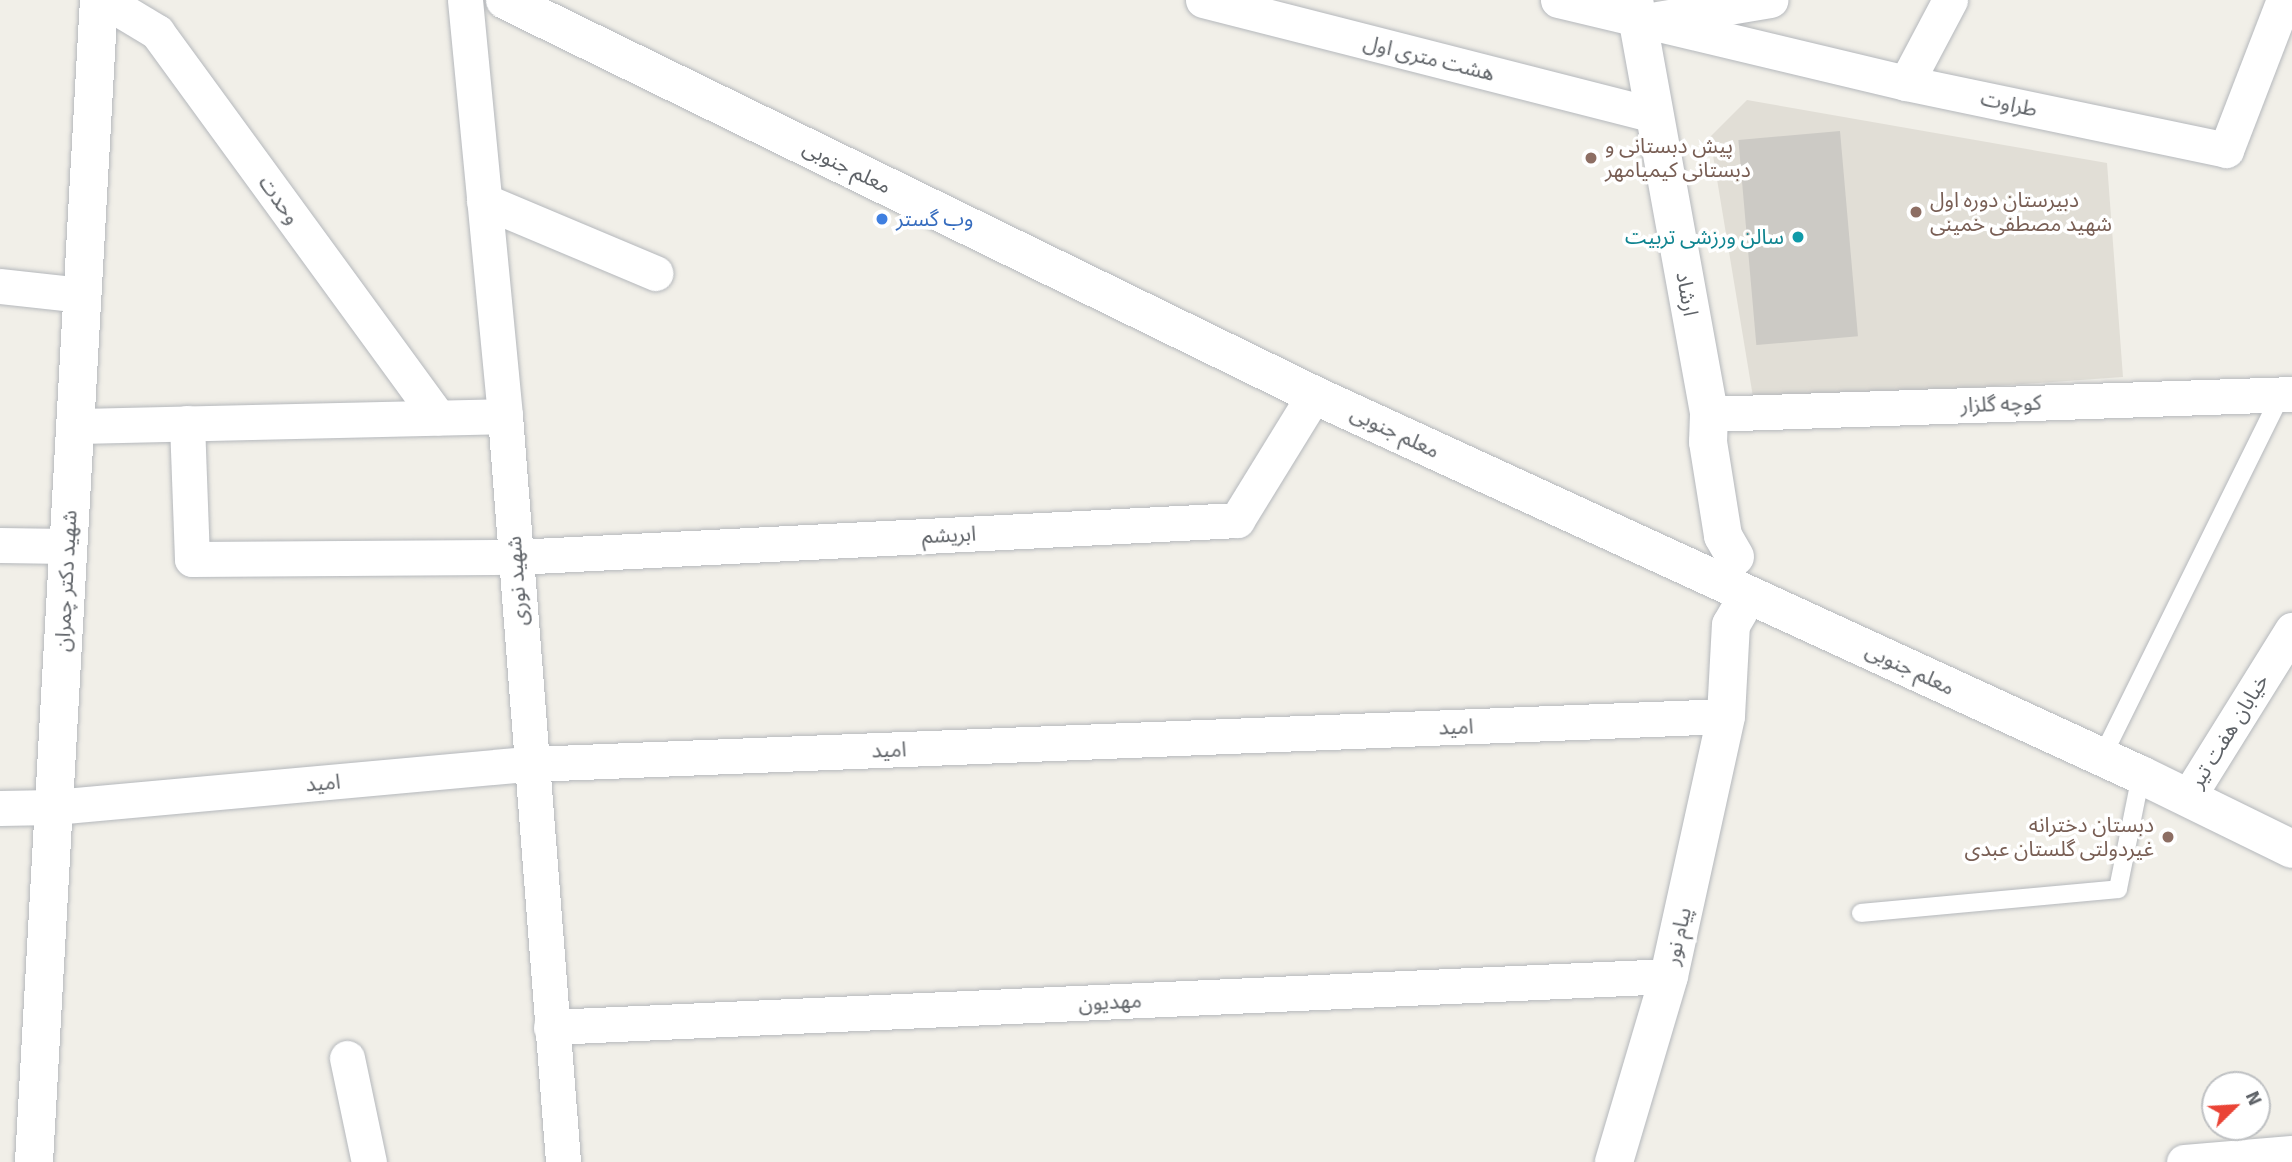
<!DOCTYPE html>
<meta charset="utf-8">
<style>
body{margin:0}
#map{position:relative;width:2292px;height:1162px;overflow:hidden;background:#f1efe8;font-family:Signika,"Noto Sans Arabic",sans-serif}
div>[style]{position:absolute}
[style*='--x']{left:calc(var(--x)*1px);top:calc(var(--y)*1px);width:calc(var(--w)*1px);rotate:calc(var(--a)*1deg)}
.education>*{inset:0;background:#e1ded6}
.building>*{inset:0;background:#cccac5;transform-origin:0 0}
.roads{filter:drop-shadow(0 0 2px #b5b8bc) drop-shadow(0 0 2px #b5b8bc)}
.service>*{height:18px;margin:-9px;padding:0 9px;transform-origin:9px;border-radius:9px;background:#fff}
.minor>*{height:35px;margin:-17.5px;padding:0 17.5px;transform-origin:17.5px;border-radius:17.5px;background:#fff}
.tertiary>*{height:38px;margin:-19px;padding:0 19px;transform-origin:19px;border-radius:19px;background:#fff}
.secondary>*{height:38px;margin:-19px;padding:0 19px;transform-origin:19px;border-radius:19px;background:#fff}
.dots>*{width:19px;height:19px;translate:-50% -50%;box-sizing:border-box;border:4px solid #fff;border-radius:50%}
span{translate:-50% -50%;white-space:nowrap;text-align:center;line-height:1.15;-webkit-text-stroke:7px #fff;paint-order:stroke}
.street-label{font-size:21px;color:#5f6368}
.education-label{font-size:21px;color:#785e54}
.left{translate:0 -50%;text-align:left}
.right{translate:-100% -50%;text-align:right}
.shop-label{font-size:21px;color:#366cbe}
.culture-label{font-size:21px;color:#0d838f}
.north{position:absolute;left:2201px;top:1071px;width:70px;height:70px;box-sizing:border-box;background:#fff;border:2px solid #bfc1c3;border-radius:50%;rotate:66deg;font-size:19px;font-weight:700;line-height:28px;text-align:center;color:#5f6368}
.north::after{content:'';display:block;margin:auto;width:24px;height:32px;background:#ea4335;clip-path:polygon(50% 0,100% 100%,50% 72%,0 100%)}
</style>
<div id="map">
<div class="education">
<div style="clip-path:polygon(1747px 100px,2107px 163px,2123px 377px,1754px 403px,1710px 137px)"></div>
</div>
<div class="building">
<div style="left:1840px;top:131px;width:206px;height:102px;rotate:85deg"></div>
</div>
<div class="roads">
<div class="service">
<div style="--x:2102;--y:757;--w:404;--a:-63.7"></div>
<div style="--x:1861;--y:913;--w:258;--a:-5.3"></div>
<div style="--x:2118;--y:889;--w:116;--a:-78.6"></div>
</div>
<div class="minor">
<div style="--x:104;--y:0;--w:62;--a:31.1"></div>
<div style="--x:157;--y:32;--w:477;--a:53.9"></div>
<div style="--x:465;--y:0;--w:418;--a:84.5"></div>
<div style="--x:505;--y:416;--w:748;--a:85.55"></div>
<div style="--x:1203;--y:0;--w:465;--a:14.3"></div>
<div style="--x:1558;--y:0;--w:358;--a:13.4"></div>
<div style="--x:1906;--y:83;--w:327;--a:11.8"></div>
<div style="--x:2226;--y:150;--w:161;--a:-68.9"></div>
<div style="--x:1657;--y:19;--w:115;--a:-9.5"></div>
<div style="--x:1906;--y:83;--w:94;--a:-62.1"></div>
<div style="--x:484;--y:201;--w:186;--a:22.8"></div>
<div style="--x:0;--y:286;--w:82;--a:6.3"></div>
<div style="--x:1709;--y:414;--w:583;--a:-1.96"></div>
<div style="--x:187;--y:423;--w:136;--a:87.9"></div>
<div style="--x:192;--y:559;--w:323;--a:-0.4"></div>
<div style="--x:515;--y:557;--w:723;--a:-2.93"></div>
<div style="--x:1237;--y:520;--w:147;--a:-58.4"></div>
<div style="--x:75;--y:426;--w:430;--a:-1.3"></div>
<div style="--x:0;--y:545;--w:68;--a:0.8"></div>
<div style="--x:2188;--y:797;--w:197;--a:-58.1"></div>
<div style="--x:0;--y:808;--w:54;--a:-1.1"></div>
<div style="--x:54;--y:807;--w:479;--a:-5.2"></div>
<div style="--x:531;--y:764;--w:1196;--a:-2.3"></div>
<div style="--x:551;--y:1027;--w:1119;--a:-2.61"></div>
<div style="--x:347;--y:1058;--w:106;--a:78.1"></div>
<div style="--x:2184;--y:1162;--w:108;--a:-4.8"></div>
</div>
<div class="tertiary">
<div style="--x:34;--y:1162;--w:1164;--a:-86.8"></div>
</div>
<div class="secondary">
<div style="--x:505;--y:0;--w:900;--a:26.02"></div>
<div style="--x:1314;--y:395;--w:910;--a:24.68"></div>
<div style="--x:2141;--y:775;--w:168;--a:26.1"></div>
<div style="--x:1634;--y:0;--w:421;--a:79.7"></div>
<div style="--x:1709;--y:414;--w:28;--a:92"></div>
<div style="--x:1708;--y:442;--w:95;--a:80.9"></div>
<div style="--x:1723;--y:536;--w:24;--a:60"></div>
<div style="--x:1614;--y:1162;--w:194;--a:-73.5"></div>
<div style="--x:1669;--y:976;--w:266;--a:-77.6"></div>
<div style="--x:1726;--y:716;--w:91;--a:-86.9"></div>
<div style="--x:1731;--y:625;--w:16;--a:-60"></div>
</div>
</div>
<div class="dots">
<div style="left:1591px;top:158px;background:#8d6e63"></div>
<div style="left:1916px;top:212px;background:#8d6e63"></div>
<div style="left:882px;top:219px;background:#3f7fe0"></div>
<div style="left:1798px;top:237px;background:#0f9aa8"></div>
<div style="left:2168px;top:837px;background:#8d6e63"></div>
</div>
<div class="street-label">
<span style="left:1429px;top:58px;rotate:14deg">هشت متری اول</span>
<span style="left:2009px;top:104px;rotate:12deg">طراوت</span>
<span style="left:847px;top:167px;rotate:26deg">معلم جنوبی</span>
<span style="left:279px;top:200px;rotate:54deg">وحدت</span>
<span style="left:1687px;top:294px;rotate:80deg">ارشاد</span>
<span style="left:2001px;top:404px;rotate:-2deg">کوچه گلزار</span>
<span style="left:1395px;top:432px;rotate:25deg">معلم جنوبی</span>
<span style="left:949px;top:535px;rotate:-3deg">ابریشم</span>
<span style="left:66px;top:581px;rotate:-87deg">شهید دکتر چمران</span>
<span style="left:517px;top:581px;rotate:-94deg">شهید نوری</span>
<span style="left:1910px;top:669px;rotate:25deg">معلم جنوبی</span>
<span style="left:1456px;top:727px;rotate:-2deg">امید</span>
<span style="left:2229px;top:731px;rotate:-58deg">خیابان هفت تیر</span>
<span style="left:889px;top:750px;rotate:-2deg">امید</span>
<span style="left:323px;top:783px;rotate:-5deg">امید</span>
<span style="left:1678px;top:936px;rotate:-77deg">پیام نور</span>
<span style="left:1110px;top:1002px;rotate:-3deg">مهدیون</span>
</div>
<div class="education-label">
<span class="left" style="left:1605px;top:158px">پیش دبستانی و<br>دبستانی کیمیامهر</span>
<span class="left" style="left:1930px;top:212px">دبیرستان دوره اول<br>شهید مصطفی خمینی</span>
<span class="right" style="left:2154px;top:837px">دبستان دخترانه<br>غیردولتی گلستان عبدی</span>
</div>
<div class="shop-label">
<span class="left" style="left:896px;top:219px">وب گستر</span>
</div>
<div class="culture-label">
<span class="right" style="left:1784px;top:237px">سالن ورزشی تربیت</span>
</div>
<div class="north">N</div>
</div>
